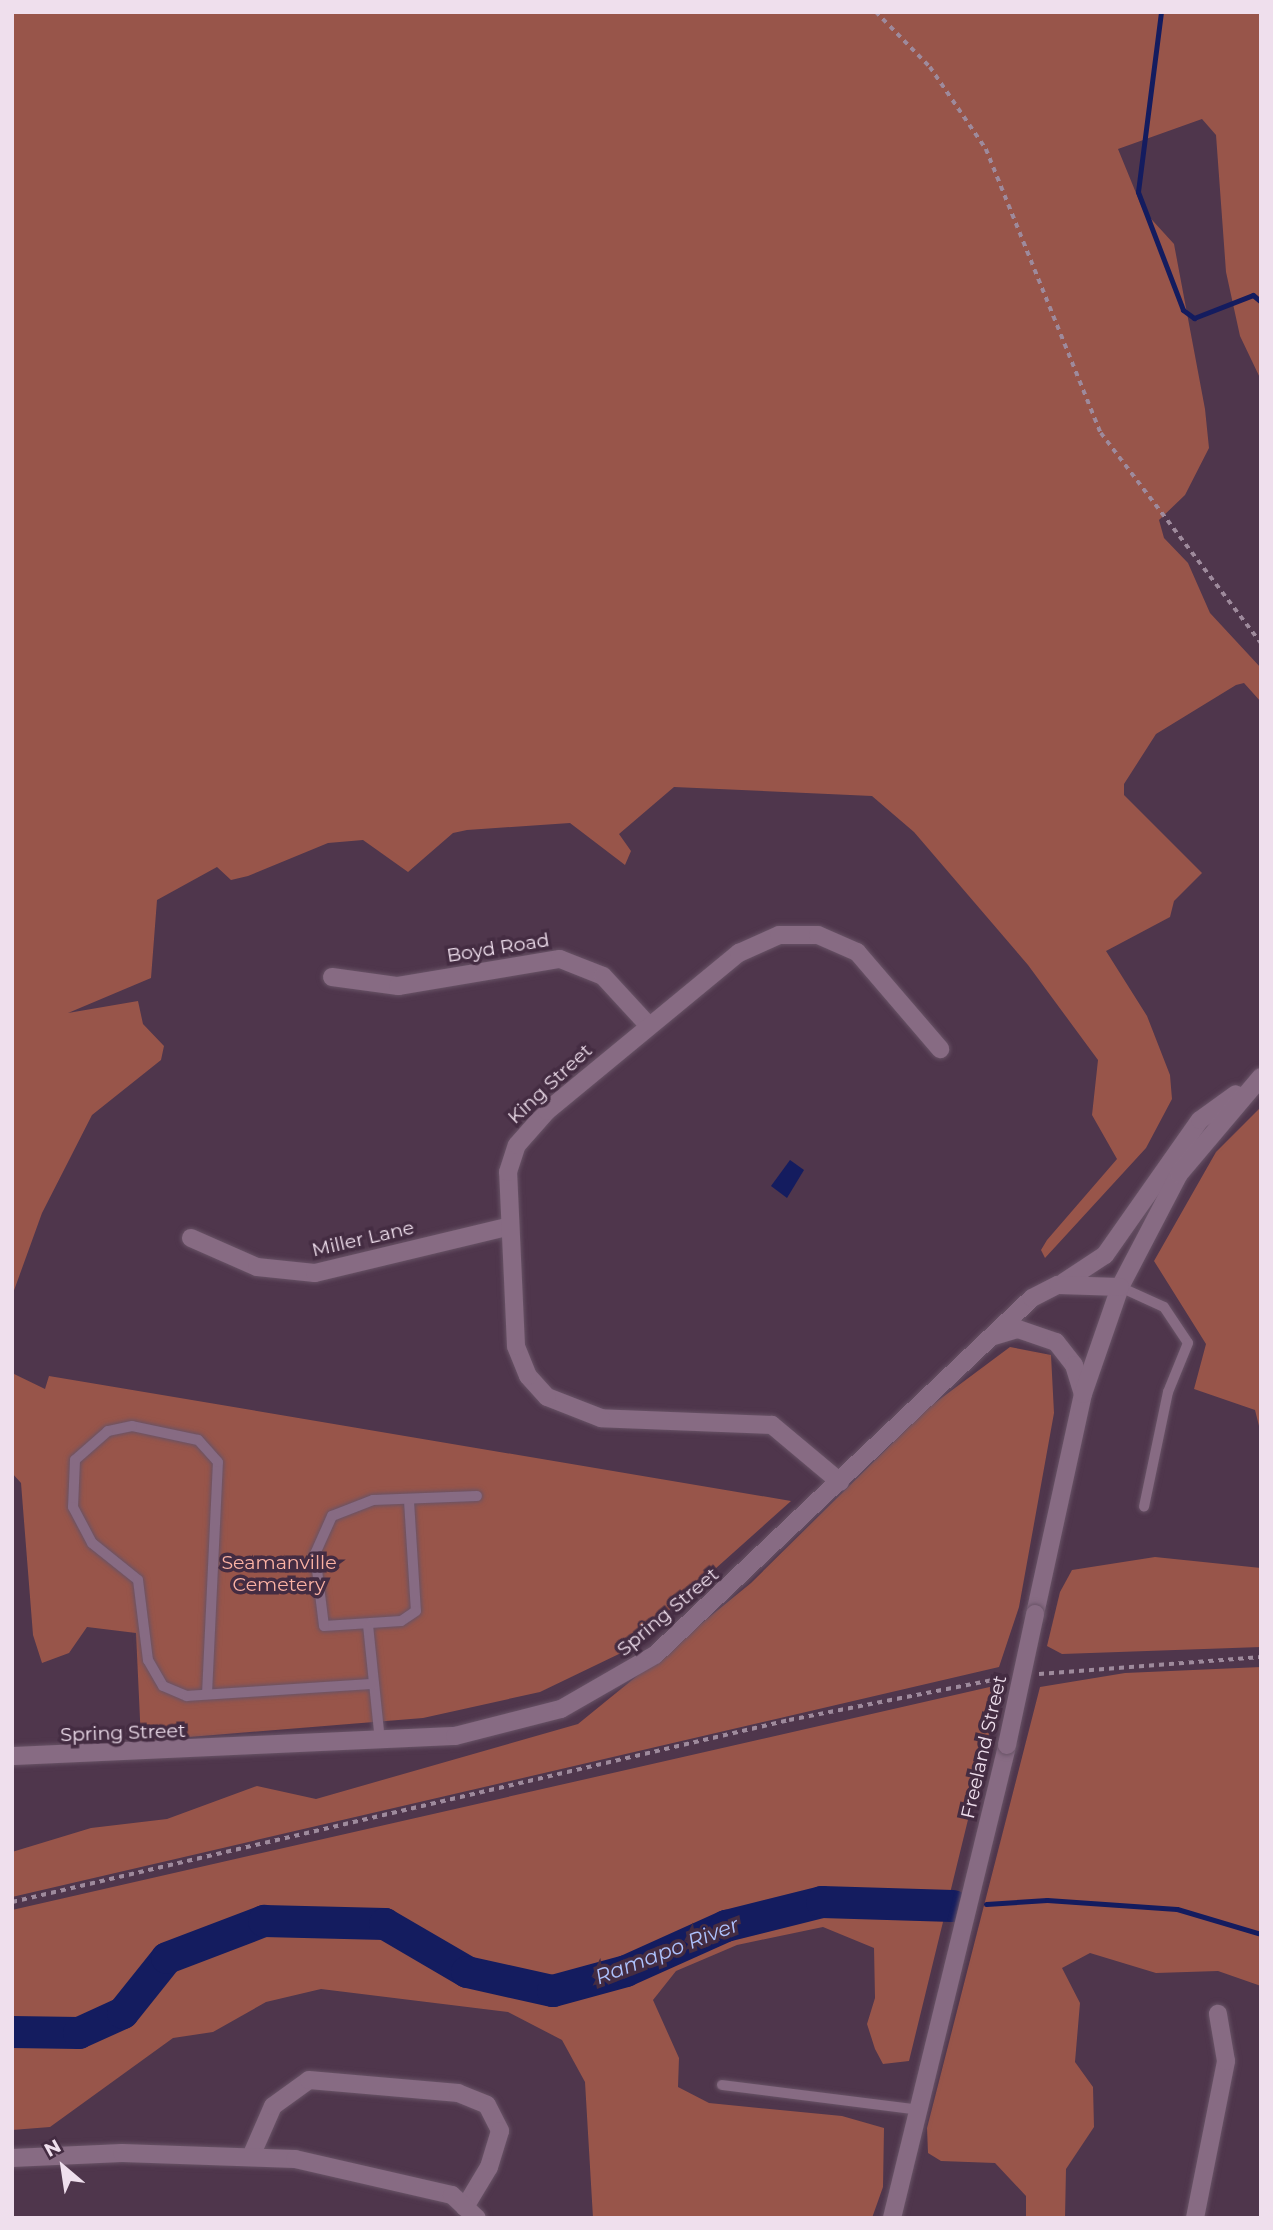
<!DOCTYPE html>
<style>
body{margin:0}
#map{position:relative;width:1273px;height:2230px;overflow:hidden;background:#4f364c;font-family:Montserrat,sans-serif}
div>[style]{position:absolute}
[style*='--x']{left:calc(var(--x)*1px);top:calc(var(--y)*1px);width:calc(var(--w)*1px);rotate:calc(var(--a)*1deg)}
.green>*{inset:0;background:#98554a}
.water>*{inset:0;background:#141c5f}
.stream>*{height:5px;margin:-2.5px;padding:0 2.5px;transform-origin:2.5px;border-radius:2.5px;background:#141c5f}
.river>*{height:32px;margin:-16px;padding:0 16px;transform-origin:16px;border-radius:16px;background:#141c5f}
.path>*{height:3.5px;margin-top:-1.75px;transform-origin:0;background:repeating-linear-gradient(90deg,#9e8a9c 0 5px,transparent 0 10px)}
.roads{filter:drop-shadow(0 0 2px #685366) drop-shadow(0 0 2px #685366)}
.lane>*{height:10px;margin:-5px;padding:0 5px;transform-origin:5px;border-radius:5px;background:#876b83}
.street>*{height:18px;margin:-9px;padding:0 9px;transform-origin:9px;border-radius:9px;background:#876b83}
.secondary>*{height:18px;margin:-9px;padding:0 9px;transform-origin:9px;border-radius:9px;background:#876b83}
.bridges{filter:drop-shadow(0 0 2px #685366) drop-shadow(0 0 2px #685366)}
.secondary-bridge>*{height:18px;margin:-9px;padding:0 9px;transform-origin:9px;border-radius:9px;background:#876b83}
span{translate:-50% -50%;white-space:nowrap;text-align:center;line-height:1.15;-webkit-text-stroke:7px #442c42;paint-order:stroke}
.street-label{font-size:19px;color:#efdfed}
.park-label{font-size:19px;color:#fbb2a4}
.water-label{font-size:21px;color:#adc1fd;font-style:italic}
.frame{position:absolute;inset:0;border:14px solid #efdfed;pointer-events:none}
.north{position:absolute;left:28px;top:2132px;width:70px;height:70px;-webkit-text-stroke:5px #442c42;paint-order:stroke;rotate:331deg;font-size:19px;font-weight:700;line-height:28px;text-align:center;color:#efdfed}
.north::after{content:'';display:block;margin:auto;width:24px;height:32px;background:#efdfed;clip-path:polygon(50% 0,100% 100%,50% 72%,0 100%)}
</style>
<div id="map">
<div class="green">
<div style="clip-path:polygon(12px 12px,1261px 12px,1261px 380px,1240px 336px,1226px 272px,1216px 135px,1202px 119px,1118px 149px,1143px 210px,1174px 244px,1205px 409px,1209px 448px,1185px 495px,1159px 520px,1164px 538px,1188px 563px,1210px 613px,1261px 668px,1261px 702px,1244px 683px,1236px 685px,1156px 734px,1124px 784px,1124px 795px,1202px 873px,1174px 901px,1170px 917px,1106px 951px,1147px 1016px,1170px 1075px,1172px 1099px,1146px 1148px,1045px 1258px,1041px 1250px,1047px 1240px,1117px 1159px,1092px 1115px,1098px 1060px,1028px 965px,914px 832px,872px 796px,674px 787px,619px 834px,631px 851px,625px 865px,570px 823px,467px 830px,453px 833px,408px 872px,363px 840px,328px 843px,248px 876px,231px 880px,217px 867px,157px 900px,151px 978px,68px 1013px,138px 1001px,143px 1024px,164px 1046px,161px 1060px,92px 1115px,42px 1213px,12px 1296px)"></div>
<div style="clip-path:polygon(1261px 1107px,1261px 1434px,1255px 1410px,1194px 1389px,1206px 1344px,1154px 1261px,1216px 1152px)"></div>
<div style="clip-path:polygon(1010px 1347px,1051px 1355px,1054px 1413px,1019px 1607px,999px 1667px,12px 1897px,12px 1852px,91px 1828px,167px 1819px,257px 1786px,316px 1799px,578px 1724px,751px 1583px,928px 1408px)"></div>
<div style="clip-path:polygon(12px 1373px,45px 1389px,49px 1376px,791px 1501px,621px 1653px,540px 1692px,423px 1718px,141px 1741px,136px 1633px,87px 1627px,69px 1653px,42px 1663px,33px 1635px,21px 1483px,12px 1473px)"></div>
<div style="clip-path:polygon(1155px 1557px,1261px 1568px,1261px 1647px,1062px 1654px,1047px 1646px,1060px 1592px,1072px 1570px)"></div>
<div style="clip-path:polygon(1261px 1667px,1261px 1986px,1218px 1971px,1156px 1973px,1090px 1953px,1062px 1968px,1080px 2003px,1075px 2062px,1093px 2087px,1094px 2127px,1066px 2169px,1065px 2218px,1026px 2218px,1026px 2196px,995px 2163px,941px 2161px,928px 2153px,927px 2128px,1040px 1687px,1125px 1673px)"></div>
<div style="clip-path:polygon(994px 1686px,998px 1697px,909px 2061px,883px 2064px,875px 2049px,867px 2024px,875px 1998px,874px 1948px,823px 1927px,737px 1945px,676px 1971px,653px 2000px,679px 2058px,678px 2087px,709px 2103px,842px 2116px,884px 2128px,883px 2187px,872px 2218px,593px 2218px,585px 2082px,562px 2040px,508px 2012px,321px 1989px,266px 2002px,213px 2032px,173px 2038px,50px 2127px,12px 2130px,12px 1910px)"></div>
</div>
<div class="water">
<div style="clip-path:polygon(790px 1160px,804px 1170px,787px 1198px,771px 1186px)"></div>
</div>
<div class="stream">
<div style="--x:1161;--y:12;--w:181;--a:97.3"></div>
<div style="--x:1138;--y:192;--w:126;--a:69.1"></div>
<div style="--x:1183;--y:310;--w:14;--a:36"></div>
<div style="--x:1194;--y:318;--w:63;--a:-21.3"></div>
<div style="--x:1253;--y:295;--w:11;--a:41"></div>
<div style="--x:986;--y:1904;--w:61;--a:-3.8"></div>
<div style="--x:1047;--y:1900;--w:130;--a:4"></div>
<div style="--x:1177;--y:1909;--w:88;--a:16.6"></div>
</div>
<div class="river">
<div style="--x:12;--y:2032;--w:67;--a:0.9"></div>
<div style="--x:79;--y:2033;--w:48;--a:-24.4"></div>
<div style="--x:123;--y:2013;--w:70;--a:-51.3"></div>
<div style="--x:167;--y:1958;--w:104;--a:-20.9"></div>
<div style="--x:264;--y:1921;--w:121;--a:1.4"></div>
<div style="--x:385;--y:1924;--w:95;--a:30.3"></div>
<div style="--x:467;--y:1972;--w:88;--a:12.5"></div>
<div style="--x:553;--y:1991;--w:76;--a:-15.3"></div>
<div style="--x:626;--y:1971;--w:110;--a:-24.2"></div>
<div style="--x:726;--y:1926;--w:99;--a:-14"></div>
<div style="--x:822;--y:1902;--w:131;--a:1.7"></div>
</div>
<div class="path">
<div style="--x:876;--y:12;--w:77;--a:45.5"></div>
<div style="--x:930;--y:67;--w:99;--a:55.7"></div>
<div style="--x:986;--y:149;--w:306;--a:68"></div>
<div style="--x:1101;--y:433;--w:264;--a:52.7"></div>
<div style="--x:1039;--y:1674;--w:223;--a:-4.4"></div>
<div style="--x:12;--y:1902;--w:798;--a:-13.18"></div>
<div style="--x:789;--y:1720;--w:218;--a:-11.1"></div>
</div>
<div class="roads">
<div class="lane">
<div style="--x:1120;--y:1287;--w:48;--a:24.4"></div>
<div style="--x:1164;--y:1307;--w:43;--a:56.3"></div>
<div style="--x:1188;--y:1343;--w:53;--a:112.2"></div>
<div style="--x:1168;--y:1392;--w:117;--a:101.8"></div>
<div style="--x:409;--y:1501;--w:110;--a:86.4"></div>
<div style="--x:416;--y:1611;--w:18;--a:146"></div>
<div style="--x:401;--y:1621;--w:77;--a:176.3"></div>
<div style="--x:324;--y:1626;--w:73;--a:-97.1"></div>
<div style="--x:315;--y:1554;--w:42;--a:-65.9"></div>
<div style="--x:332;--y:1516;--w:44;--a:-21.3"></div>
<div style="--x:373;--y:1500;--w:104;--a:-2.2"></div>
<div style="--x:368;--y:1625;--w:117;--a:84.1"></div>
<div style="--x:207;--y:1694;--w:232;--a:-87.3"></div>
<div style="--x:218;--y:1462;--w:30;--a:-132"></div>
<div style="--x:198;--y:1440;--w:67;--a:-168"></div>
<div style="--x:132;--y:1426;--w:25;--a:168"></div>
<div style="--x:108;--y:1431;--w:44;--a:138.7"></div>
<div style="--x:75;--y:1460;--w:47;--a:92.4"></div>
<div style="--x:73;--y:1507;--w:41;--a:62.2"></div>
<div style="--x:92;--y:1543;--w:59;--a:38.8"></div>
<div style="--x:138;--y:1580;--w:81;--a:82.9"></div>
<div style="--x:148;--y:1660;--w:30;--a:60"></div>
<div style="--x:163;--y:1686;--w:26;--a:23"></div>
<div style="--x:187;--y:1696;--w:187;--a:-3.7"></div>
<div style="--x:722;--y:2085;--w:199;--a:7.2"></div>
</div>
<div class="street">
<div style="--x:332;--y:977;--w:67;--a:7.8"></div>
<div style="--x:398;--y:986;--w:164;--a:-9.5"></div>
<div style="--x:560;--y:959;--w:46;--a:21.6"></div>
<div style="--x:603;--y:976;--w:67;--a:47.4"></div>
<div style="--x:191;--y:1238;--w:72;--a:23.7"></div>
<div style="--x:257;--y:1267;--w:58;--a:5.9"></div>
<div style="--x:315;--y:1273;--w:196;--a:-13.5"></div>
<div style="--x:840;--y:1482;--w:89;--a:-140"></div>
<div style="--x:772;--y:1425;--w:171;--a:-177.7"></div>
<div style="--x:601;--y:1418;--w:58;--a:-158.7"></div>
<div style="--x:547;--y:1397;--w:28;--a:-132"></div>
<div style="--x:528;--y:1376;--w:32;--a:-112"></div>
<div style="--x:516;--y:1346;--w:174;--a:-92.6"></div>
<div style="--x:508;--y:1172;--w:28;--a:-72"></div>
<div style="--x:517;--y:1145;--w:45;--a:-48.6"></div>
<div style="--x:547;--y:1111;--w:249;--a:-39.5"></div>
<div style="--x:739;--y:953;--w:44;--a:-24.2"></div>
<div style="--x:779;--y:935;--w:39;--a:0"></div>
<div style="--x:818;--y:935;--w:43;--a:23.6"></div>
<div style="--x:857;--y:952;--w:128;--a:49.4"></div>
<div style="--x:252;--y:2154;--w:52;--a:-66.4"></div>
<div style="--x:273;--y:2106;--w:44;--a:-35.8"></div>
<div style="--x:309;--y:2080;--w:150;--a:5"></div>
<div style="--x:458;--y:2093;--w:31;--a:22"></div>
<div style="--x:487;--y:2105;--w:29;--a:63"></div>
<div style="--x:500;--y:2131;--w:38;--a:107"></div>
<div style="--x:489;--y:2167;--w:47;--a:121"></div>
<div style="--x:12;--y:2158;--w:110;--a:-2.6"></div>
<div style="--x:122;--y:2153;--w:173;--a:2"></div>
<div style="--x:295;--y:2159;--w:161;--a:12.9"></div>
<div style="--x:452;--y:2195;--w:34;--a:43"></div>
<div style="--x:1195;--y:2218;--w:160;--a:-78.8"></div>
<div style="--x:1226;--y:2061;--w:48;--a:-99.7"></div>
</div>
<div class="secondary">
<div style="--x:1064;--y:1282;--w:49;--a:-33.4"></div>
<div style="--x:1105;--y:1255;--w:165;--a:-54.9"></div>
<div style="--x:1200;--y:1120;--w:44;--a:-35.8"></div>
<div style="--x:991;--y:1337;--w:28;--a:-17"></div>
<div style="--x:1018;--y:1329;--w:40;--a:18.9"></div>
<div style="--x:1056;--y:1342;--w:29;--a:52"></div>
<div style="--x:1074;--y:1365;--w:30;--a:73"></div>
<div style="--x:1035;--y:1614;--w:225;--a:-77.7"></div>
<div style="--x:1083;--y:1394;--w:113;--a:-70.9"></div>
<div style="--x:1120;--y:1287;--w:127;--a:-62.4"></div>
<div style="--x:1179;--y:1174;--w:127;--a:-49.8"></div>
<div style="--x:12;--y:1756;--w:443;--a:-2.6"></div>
<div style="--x:455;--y:1736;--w:109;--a:-14.3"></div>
<div style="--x:561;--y:1709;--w:108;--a:-29.9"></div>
<div style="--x:655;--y:1655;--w:519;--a:-43.44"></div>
<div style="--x:1032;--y:1298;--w:29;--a:-27"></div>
<div style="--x:1058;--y:1285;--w:62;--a:1.8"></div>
<div style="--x:892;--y:2218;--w:487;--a:-76.3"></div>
</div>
</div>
<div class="bridges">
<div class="secondary-bridge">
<div style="--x:1007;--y:1745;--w:134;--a:-77.9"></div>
</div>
</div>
<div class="street-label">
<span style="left:498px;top:948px;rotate:-9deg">Boyd Road</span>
<span style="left:550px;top:1084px;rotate:-43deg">King Street</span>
<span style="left:363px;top:1239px;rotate:-13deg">Miller Lane</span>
<span style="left:668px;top:1612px;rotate:-40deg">Spring Street</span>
<span style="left:123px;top:1733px;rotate:-2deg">Spring Street</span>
<span style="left:984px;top:1747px;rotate:-77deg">Freeland Street</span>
</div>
<div class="park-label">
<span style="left:279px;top:1574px">Seamanville<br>Cemetery</span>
</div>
<div class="water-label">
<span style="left:667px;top:1951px;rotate:-21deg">Ramapo River</span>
</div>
<div class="frame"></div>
<div class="north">N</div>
</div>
